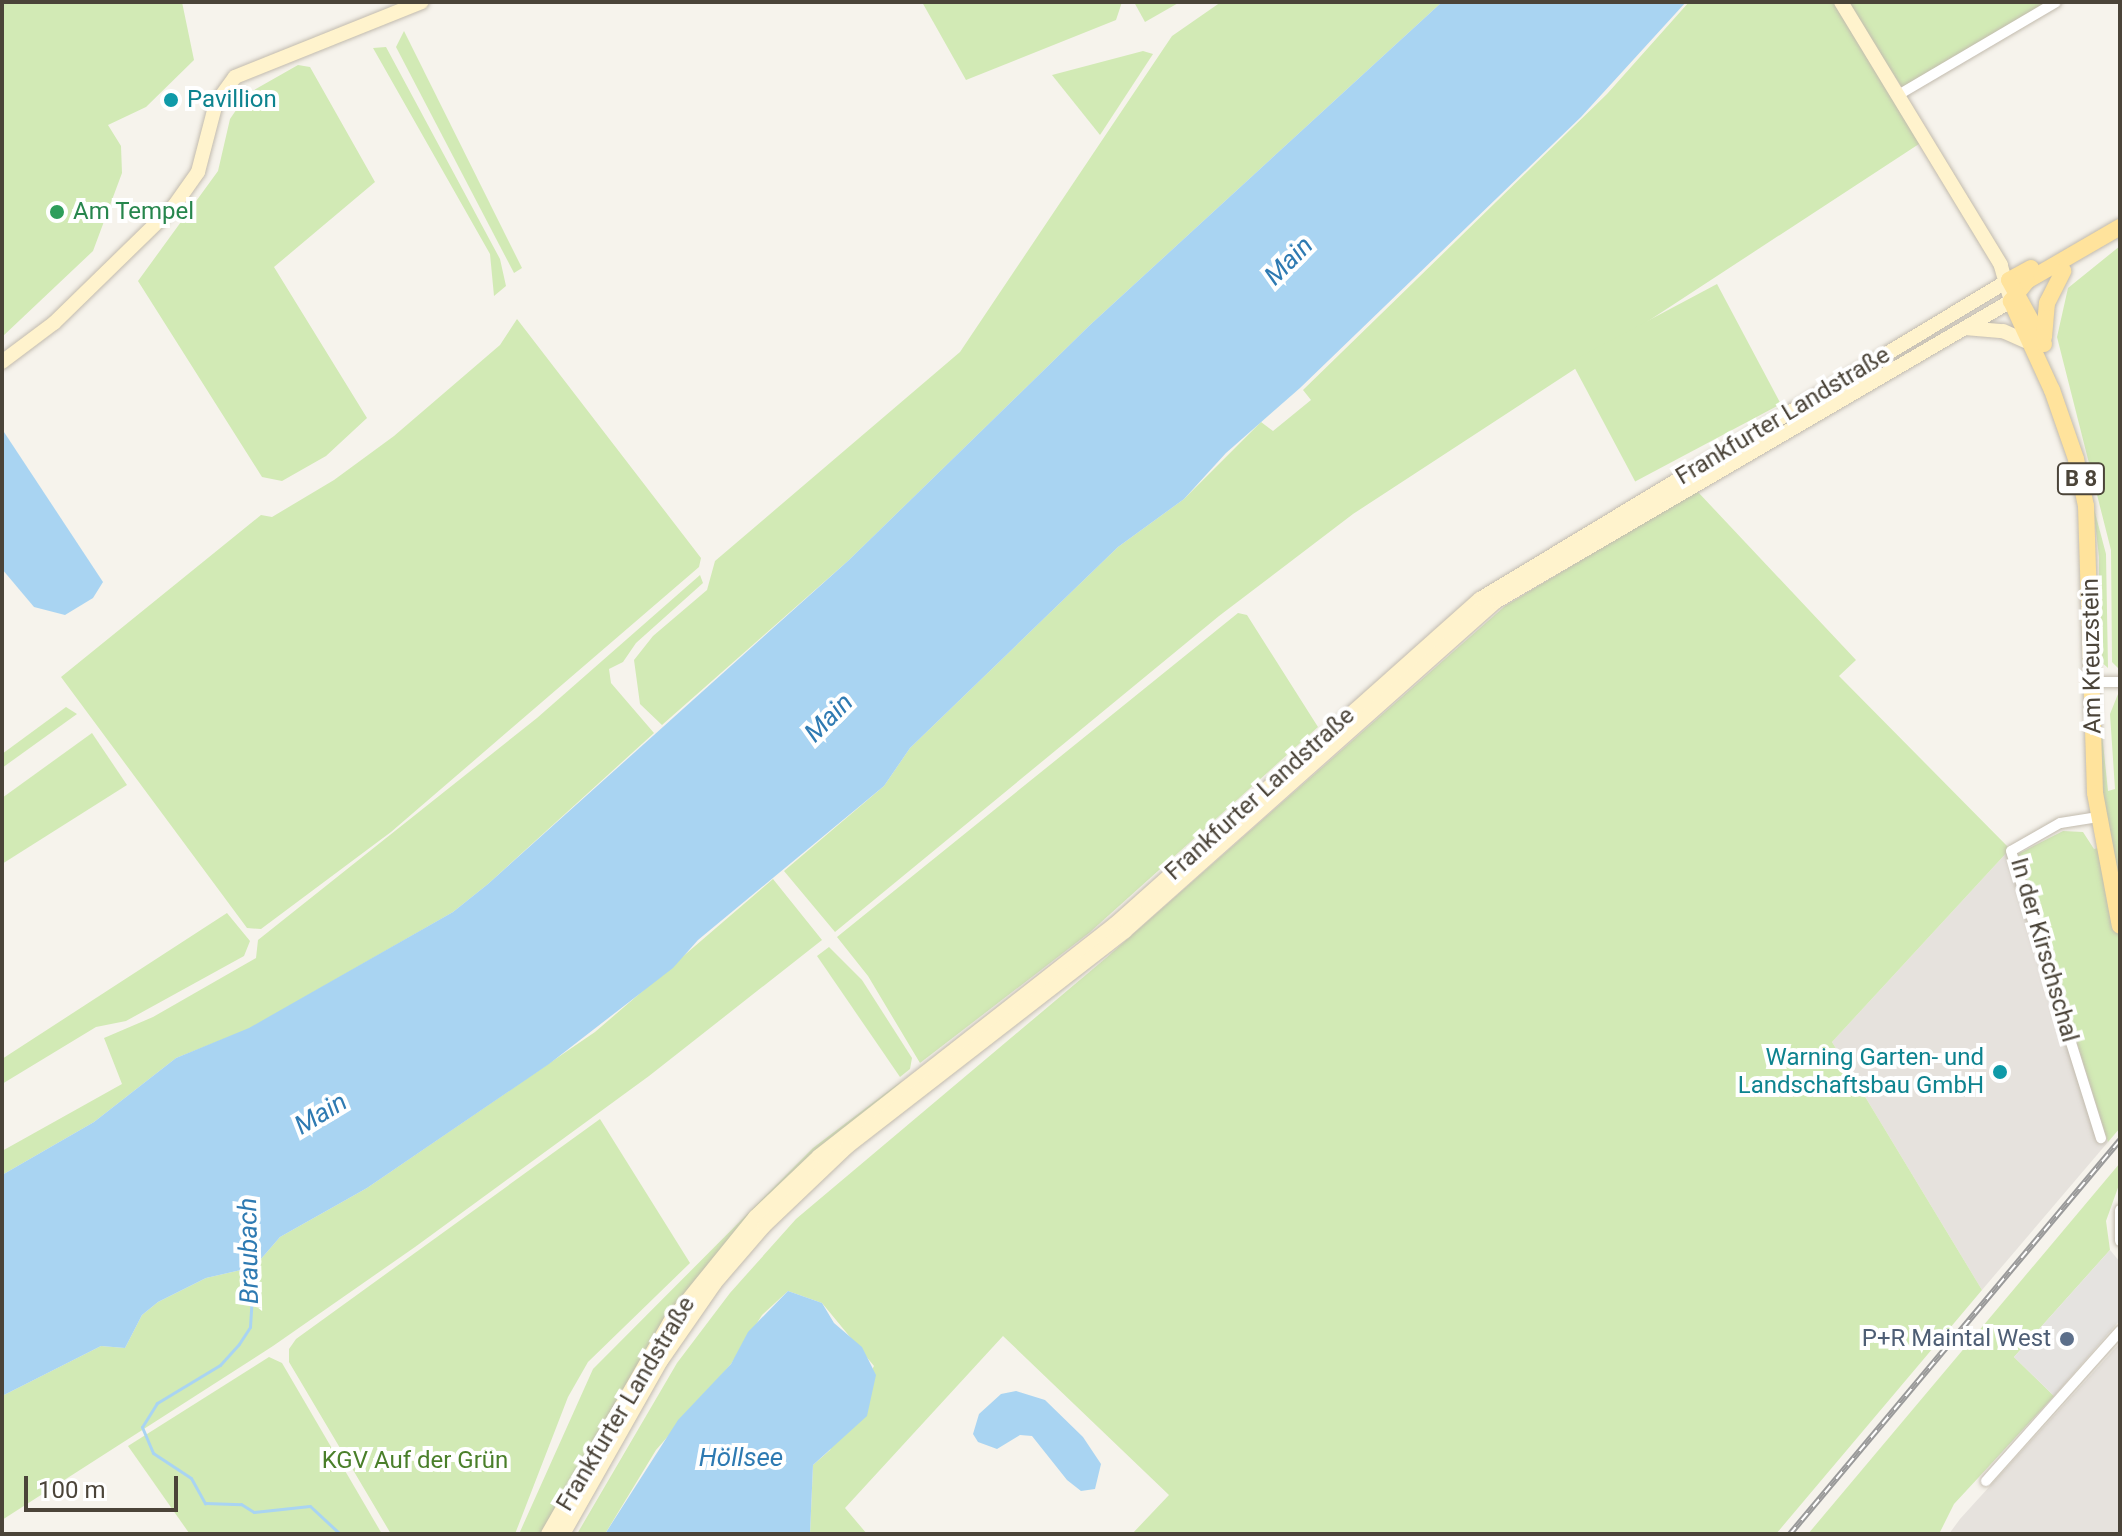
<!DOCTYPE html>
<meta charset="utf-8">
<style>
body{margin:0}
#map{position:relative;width:2122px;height:1536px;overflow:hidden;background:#f6f3ec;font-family:Roboto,sans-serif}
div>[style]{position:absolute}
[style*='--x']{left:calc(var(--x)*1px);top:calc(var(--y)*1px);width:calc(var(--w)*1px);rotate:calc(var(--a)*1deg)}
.industrial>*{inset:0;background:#e6e2dd}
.green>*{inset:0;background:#d2eab5;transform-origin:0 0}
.parking>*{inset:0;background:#e5e3e0}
.water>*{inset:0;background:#a9d4f2}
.stream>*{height:3px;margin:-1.5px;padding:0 1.5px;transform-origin:1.5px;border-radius:1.5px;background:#a9d4f2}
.roads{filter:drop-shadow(0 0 2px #c2bbae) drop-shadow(0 0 2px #c2bbae)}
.street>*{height:10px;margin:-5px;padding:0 5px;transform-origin:5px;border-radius:5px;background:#fff}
.secondary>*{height:14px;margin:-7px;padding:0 7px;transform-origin:7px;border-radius:7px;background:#fff3cd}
.primary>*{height:16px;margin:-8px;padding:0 8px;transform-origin:8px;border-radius:8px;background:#ffe39c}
.rail>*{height:6px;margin-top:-3px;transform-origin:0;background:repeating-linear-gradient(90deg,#fff 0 9px,#9a9a9a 0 18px);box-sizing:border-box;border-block:2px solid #9a9a9a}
.dots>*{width:22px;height:22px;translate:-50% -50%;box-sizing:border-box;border:4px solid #fff;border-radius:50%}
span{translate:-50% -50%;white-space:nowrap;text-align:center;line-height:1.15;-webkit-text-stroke:8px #fff;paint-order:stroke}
.shield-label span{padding:2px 6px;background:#fff;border:2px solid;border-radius:6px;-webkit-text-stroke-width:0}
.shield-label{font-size:22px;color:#4b4439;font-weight:700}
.culture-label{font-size:24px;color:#0d838f}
.left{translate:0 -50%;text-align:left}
.right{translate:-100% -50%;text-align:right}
.leisure-label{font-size:24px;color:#27864d}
.street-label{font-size:24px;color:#4b4439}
.service-label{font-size:24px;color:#4e5e75}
.park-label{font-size:24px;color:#4a7f2a}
.water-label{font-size:26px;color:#2e7ab2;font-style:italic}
.frame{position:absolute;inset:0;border:4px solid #4b4439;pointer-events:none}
.scale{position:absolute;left:24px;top:1476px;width:154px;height:36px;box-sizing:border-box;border:4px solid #4b4439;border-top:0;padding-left:10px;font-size:24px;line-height:28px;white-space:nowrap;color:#4b4439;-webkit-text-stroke:6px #fff;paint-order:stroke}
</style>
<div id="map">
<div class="industrial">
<div style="clip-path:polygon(2010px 849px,2018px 854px,2108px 1142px,1982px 1290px,1832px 1042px)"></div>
<div style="clip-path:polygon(2120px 1343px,2120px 1534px,1949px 1534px,1960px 1519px)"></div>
</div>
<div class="green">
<div style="clip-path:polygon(2px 2px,182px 2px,194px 60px,146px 107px,108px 125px,121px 146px,122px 173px,93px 251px,2px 337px)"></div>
<div style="clip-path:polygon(922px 2px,1122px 2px,1116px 20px,966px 80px)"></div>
<div style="clip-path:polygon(1134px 2px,1180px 2px,1145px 22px)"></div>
<div style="clip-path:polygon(1221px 2px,1442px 2px,1090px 325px,849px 560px,662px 725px,640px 704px,634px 660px,653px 636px,707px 590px,715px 561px,960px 352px,1172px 36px)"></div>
<div style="clip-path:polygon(1689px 2px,1833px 2px,1922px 142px,1353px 514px,1219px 616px,835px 932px,784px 871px,884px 786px,910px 748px,1118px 547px,1184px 499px,1261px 422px,1273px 431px,1311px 400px,1303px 390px,1607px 94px)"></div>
<div style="clip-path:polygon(1846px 2px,2057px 2px,1907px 95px)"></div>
<div style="clip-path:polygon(404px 31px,522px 268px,514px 273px,396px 47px)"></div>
<div style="clip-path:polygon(386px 47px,500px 259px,506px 286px,494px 296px,490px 254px,373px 48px)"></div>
<div style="clip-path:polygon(1143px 51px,1153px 54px,1100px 135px,1052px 75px)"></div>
<div style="clip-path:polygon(298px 65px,310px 67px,375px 182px,274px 267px,367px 418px,326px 456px,282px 481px,262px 477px,138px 281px,218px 171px,230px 119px,247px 94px)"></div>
<div style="clip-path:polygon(2120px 246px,2120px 667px,2118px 668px,2112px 662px,2111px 550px,2057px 337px,2068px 288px)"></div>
<div style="left:1717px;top:284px;width:136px;height:165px;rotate:62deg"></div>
<div style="clip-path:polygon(517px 319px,701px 558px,699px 567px,391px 832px,261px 929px,247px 928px,61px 677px,261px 515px,272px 517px,334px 480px,394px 436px,500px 345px)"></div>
<div style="clip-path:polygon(1697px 491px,1856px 660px,1839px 676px,2010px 849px,1832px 1042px,1982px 1290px,1776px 1534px,1132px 1534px,1169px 1495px,1003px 1336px,845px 1508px,867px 1534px,810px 1534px,813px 1465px,830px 1450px,874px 1366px,822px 1303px,788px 1291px,762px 1315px,731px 1364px,656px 1450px,605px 1534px,577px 1534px,677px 1363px,730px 1293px,796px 1219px,1106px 958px,1505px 606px)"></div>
<div style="clip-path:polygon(2093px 505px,2106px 554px,2108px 668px,2099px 660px,2099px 557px)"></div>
<div style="clip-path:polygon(700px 575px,703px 583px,636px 643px,623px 662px,609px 669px,611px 683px,654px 733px,488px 884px,453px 912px,249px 1029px,176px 1058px,94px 1122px,2px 1175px,2px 1151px,122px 1084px,104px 1038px,153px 1017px,256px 958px,258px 940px,537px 718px)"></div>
<div style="clip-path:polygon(1238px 613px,1247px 615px,1318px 727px,1089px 933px,920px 1063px,868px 976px,837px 937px)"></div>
<div style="clip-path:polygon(2120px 689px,2120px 1128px,2108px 1142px,2018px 854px,2063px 831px,2083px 832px,2094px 849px,2109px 845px,2102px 794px,2100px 715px,2108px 791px,2115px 789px,2110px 714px)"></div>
<div style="clip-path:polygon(66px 707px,77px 714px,2px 768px,2px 754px)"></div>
<div style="clip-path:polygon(92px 733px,127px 785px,2px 864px,2px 798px)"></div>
<div style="clip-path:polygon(773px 879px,822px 940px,649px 1076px,415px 1247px,273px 1346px,2px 1520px,2px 1396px,101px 1346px,125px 1348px,142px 1315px,158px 1302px,206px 1278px,254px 1267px,280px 1237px,367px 1188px,595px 1032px)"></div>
<div style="clip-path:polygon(227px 913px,250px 941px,244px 956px,126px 1021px,96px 1027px,2px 1084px,2px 1059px)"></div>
<div style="clip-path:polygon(829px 947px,862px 980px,912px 1058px,910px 1069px,900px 1077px,817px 956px)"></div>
<div style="clip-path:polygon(903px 1080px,729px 1242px,542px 1534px,519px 1534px,593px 1369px,813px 1148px)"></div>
<div style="clip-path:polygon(600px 1119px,690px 1263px,588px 1362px,568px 1397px,515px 1534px,391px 1534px,289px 1362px,289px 1349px,296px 1339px)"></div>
<div style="clip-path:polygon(2120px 1163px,2120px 1182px,2106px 1221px,2110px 1250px,2014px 1357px,2054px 1396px,1954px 1504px,1939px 1534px,1808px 1534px)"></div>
<div style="clip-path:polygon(269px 1357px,282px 1363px,382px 1534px,189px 1533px,128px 1446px)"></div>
</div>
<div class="parking">
<div style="clip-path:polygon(2110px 1250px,2120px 1262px,2120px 1320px,2054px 1396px,2014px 1357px)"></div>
</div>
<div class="water">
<div style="clip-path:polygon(1442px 2px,1686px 2px,1581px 117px,1300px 388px,1226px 453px,1184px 499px,1118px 547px,910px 748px,884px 786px,698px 940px,673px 968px,549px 1064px,367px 1188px,280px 1237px,254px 1267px,206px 1278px,158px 1302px,142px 1315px,125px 1348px,101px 1346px,2px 1396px,2px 1175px,94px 1122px,176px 1058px,249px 1028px,453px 912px,488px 884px,849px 560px,1090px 325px)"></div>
<div style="clip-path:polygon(2px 429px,103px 582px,93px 598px,65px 615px,34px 607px,2px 569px)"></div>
<div style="clip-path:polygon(788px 1291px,822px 1303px,834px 1323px,862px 1347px,876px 1375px,867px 1416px,813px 1465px,810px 1534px,605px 1534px,678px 1420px,731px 1364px,748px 1332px)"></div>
<div style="clip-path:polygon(1016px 1391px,1045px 1400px,1083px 1437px,1101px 1464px,1095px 1489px,1081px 1491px,1067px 1480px,1032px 1436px,1020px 1435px,997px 1449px,978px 1442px,973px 1434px,979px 1414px,1001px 1394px)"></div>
</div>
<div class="stream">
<div style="--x:254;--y:1263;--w:64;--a:93.6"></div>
<div style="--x:250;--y:1327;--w:20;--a:123"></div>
<div style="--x:239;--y:1344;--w:28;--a:132"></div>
<div style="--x:220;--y:1365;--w:74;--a:148.9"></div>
<div style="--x:157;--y:1403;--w:28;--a:122"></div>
<div style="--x:142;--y:1427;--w:28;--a:67"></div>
<div style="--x:153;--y:1453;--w:45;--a:33.3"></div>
<div style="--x:191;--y:1478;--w:29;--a:61"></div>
<div style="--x:205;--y:1503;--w:36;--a:2"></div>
<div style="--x:241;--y:1504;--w:15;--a:32"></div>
<div style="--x:254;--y:1512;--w:56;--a:-6.1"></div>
<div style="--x:310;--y:1506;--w:41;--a:43"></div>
</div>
<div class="roads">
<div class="street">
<div style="--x:1900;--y:94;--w:181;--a:-30.5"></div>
<div style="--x:2093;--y:682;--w:27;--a:0"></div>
<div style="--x:2098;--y:817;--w:38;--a:171"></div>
<div style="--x:2060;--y:823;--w:56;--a:150.3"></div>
<div style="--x:2011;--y:851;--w:301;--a:72.6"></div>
<div style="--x:2120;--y:1210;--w:31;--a:90"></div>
<div style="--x:1986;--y:1481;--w:201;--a:-48.2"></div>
</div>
<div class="secondary">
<div style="--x:1965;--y:328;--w:38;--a:5"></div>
<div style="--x:2003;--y:331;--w:24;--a:24"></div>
<div style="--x:2;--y:362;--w:65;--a:-36.9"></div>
<div style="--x:54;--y:323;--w:168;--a:-44.3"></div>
<div style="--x:174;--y:206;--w:42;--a:-54.8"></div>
<div style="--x:198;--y:172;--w:71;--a:-75.4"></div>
<div style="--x:216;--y:103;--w:32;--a:-54"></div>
<div style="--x:235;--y:77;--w:201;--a:-21.9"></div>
<div style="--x:548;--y:1534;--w:245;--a:-60.1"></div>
<div style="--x:670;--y:1322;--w:135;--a:-51"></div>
<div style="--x:755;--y:1217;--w:88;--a:-43.6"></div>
<div style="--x:819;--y:1156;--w:376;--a:-38.1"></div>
<div style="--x:1115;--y:924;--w:489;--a:-41.7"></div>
<div style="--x:1480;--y:599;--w:618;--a:-31.09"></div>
<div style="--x:563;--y:1534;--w:199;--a:-60.5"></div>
<div style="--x:661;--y:1361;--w:95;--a:-55.3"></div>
<div style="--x:715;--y:1283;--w:75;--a:-49.3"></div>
<div style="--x:764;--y:1226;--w:115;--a:-43.6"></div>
<div style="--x:847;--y:1147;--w:352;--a:-37.8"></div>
<div style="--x:1125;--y:931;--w:497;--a:-41.6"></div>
<div style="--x:1497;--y:601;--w:595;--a:-30.27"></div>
<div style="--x:2011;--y:301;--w:37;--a:-106"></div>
<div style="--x:2001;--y:265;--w:308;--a:-121.3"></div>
</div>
<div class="primary">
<div style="--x:2120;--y:227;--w:108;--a:149.9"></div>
<div style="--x:2027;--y:281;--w:26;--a:129"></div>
<div style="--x:2011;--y:301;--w:98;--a:65.3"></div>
<div style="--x:2052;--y:390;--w:73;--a:70.8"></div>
<div style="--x:2076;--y:459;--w:48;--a:78"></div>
<div style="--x:2086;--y:506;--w:287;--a:88.2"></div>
<div style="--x:2095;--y:793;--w:135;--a:79.4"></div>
<div style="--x:2031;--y:268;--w:25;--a:151"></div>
<div style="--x:2009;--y:280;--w:73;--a:61.3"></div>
<div style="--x:2044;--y:337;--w:34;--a:-85"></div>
<div style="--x:2047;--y:303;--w:36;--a:-63"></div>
</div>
</div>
<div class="rail">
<div style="--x:1790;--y:1534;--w:514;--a:-50.05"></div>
</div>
<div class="dots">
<div style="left:171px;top:100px;background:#0f9aa8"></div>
<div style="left:57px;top:212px;background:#2e9e5b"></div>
<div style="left:2000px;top:1072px;background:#0f9aa8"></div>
<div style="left:2067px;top:1339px;background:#5c6f8a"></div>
</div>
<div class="shield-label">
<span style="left:2081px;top:479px">B 8</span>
</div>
<div class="culture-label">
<span class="left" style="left:187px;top:100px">Pavillion</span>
<span class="right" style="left:1984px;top:1072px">Warning Garten- und<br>Landschaftsbau GmbH</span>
</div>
<div class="leisure-label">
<span class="left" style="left:73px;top:212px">Am Tempel</span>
</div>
<div class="street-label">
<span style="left:1783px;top:416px;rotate:-31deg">Frankfurter Landstraße</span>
<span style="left:2092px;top:656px;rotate:-91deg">Am Kreuzstein</span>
<span style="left:1260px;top:794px;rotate:-42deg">Frankfurter Landstraße</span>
<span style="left:2044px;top:950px;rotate:74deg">In der Kirschschal</span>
<span style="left:626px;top:1404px;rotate:-59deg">Frankfurter Landstraße</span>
</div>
<div class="service-label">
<span class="right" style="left:2051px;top:1339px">P+R Maintal West</span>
</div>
<div class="park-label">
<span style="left:415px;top:1461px">KGV Auf der Grün</span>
</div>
<div class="water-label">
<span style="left:1289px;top:261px;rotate:-45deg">Main</span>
<span style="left:829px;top:718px;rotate:-45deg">Main</span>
<span style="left:321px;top:1114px;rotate:-31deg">Main</span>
<span style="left:249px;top:1251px;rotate:-91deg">Braubach</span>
<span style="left:741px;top:1458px">Höllsee</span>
</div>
<div class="frame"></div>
<div class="scale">100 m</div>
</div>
